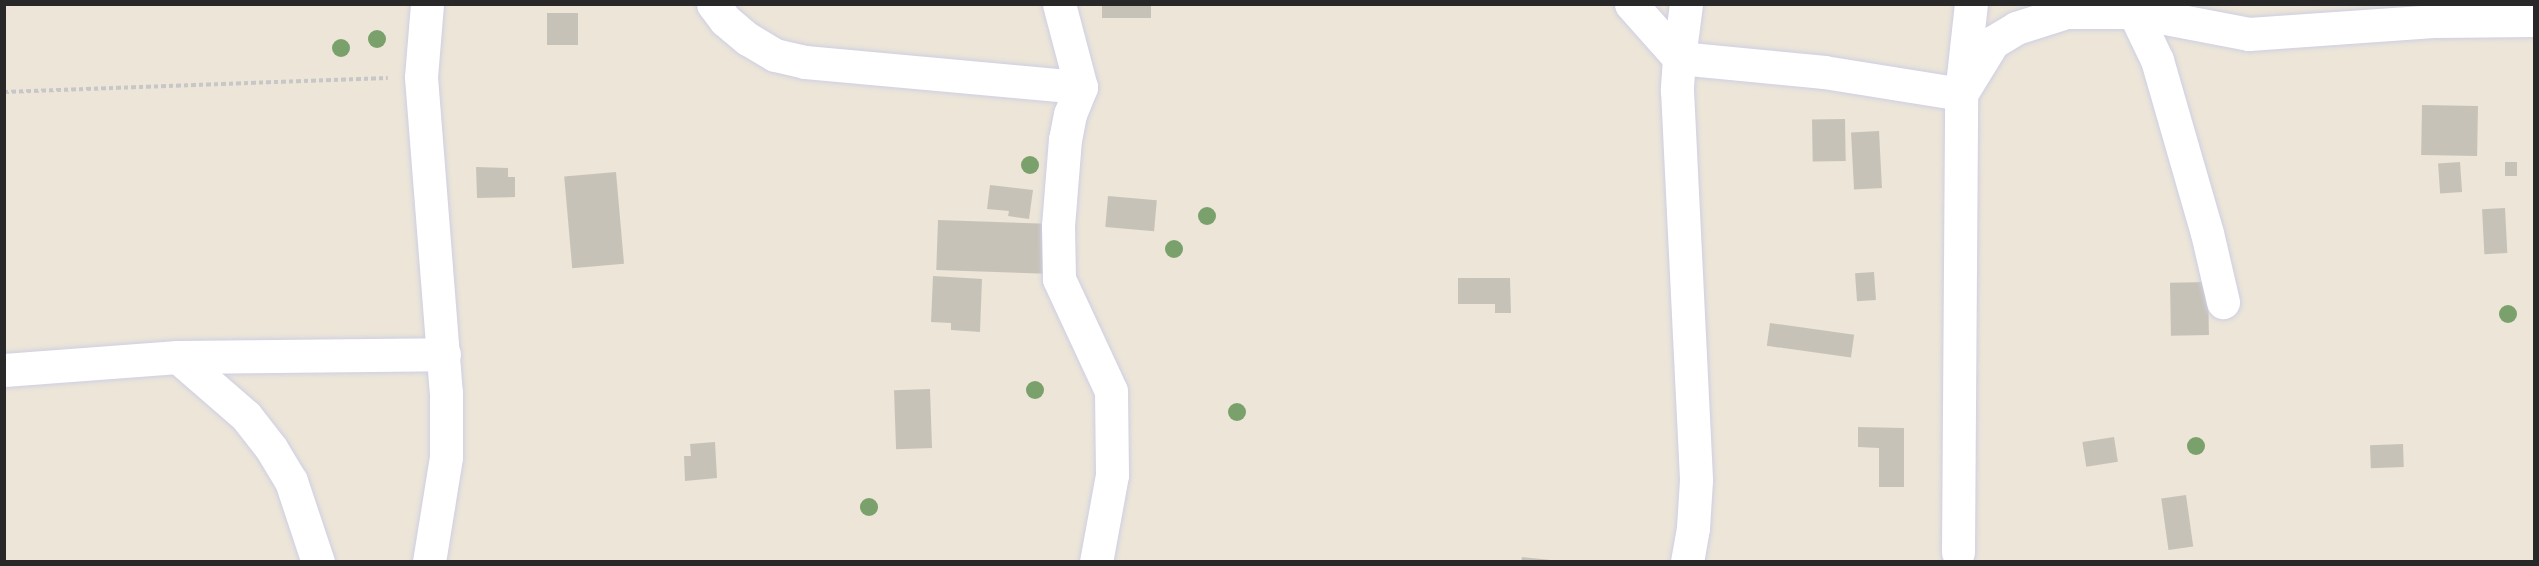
<!DOCTYPE html>
<style>
body{margin:0}
#map{position:relative;width:2539px;height:566px;overflow:hidden;background:#ece5d8;font-family:"Varela Round",sans-serif}
div>[style]{position:absolute}
[style*='--x']{left:calc(var(--x)*1px);top:calc(var(--y)*1px);width:calc(var(--w)*1px);rotate:calc(var(--a)*1deg)}
.building>*{inset:0;background:#c7c2b8;transform-origin:0 0}
.path>*{height:4px;margin-top:-2px;transform-origin:0;background:repeating-linear-gradient(90deg,#c7c7c7 0 4.5px,transparent 0 7.5px)}
.roads{filter:drop-shadow(0 0 2px #cecfe3) drop-shadow(0 0 2px #cecfe3)}
.minor>*{height:33px;margin:-16.5px;padding:0 16.5px;transform-origin:16.5px;border-radius:16.5px;background:#fff}
.trees>*{width:18px;height:18px;margin:-9px;border-radius:50%;background:#7aa16c}
span{translate:-50% -50%;white-space:nowrap;text-align:center;line-height:1.15;-webkit-text-stroke:6px #fff;paint-order:stroke}
.frame{position:absolute;inset:0;border:6px solid #282828;pointer-events:none}
</style>
<div id="map">
<div class="building">
<div style="left:1102px;top:4px;width:49px;height:14px"></div>
<div style="left:547px;top:13px;width:31px;height:32px"></div>
<div style="left:2422px;top:105px;width:56px;height:50px;rotate:1deg"></div>
<div style="left:1845px;top:119px;width:42px;height:33px;rotate:89deg"></div>
<div style="left:1879px;top:131px;width:57px;height:28px;rotate:87deg"></div>
<div style="left:2460px;top:162px;width:30px;height:22px;rotate:86deg"></div>
<div style="left:2517px;top:162px;width:14px;height:12px;rotate:90deg"></div>
<div style="clip-path:polygon(476px 167px,508px 168px,508px 177px,515px 177px,515px 197px,477px 198px)"></div>
<div style="left:616px;top:172px;width:92px;height:52px;rotate:85deg"></div>
<div style="clip-path:polygon(990px 185px,1033px 190px,1029px 219px,1008px 216px,1009px 211px,987px 209px)"></div>
<div style="left:1108px;top:196px;width:49px;height:31px;rotate:5deg"></div>
<div style="left:2505px;top:208px;width:45px;height:23px;rotate:87deg"></div>
<div style="left:938px;top:220px;width:118px;height:50px;rotate:2deg"></div>
<div style="left:1874px;top:272px;width:28px;height:19px;rotate:86deg"></div>
<div style="clip-path:polygon(933px 276px,982px 279px,980px 332px,951px 330px,951px 323px,931px 322px)"></div>
<div style="clip-path:polygon(1458px 278px,1510px 278px,1511px 313px,1495px 313px,1495px 304px,1458px 304px)"></div>
<div style="left:2208px;top:282px;width:53px;height:38px;rotate:89deg"></div>
<div style="left:1770px;top:323px;width:85px;height:23px;rotate:8deg"></div>
<div style="left:930px;top:389px;width:59px;height:36px;rotate:88deg"></div>
<div style="clip-path:polygon(1858px 427px,1904px 428px,1904px 487px,1879px 487px,1879px 448px,1858px 447px)"></div>
<div style="left:2114px;top:437px;width:25px;height:32px;rotate:81deg"></div>
<div style="clip-path:polygon(715px 442px,717px 478px,685px 481px,684px 456px,691px 456px,690px 444px)"></div>
<div style="left:2403px;top:444px;width:23px;height:33px;rotate:88deg"></div>
<div style="left:2186px;top:495px;width:52px;height:25px;rotate:82deg"></div>
<div style="clip-path:polygon(1522px 557px,1551px 560px,1551px 562px,1521px 562px)"></div>
</div>
<div class="path">
<div style="--x:4;--y:92;--w:384;--a:-2.1"></div>
</div>
<div class="roads">
<div class="minor">
<div style="--x:427;--y:4;--w:73;--a:94.7"></div>
<div style="--x:421;--y:77;--w:316;--a:85.5"></div>
<div style="--x:446;--y:392;--w:65;--a:90"></div>
<div style="--x:446;--y:457;--w:106;--a:99.2"></div>
<div style="--x:713;--y:4;--w:20;--a:53"></div>
<div style="--x:725;--y:20;--w:30;--a:40"></div>
<div style="--x:748;--y:39;--w:31;--a:31"></div>
<div style="--x:775;--y:55;--w:31;--a:13"></div>
<div style="--x:805;--y:62;--w:277;--a:5.2"></div>
<div style="--x:1059;--y:4;--w:86;--a:75.2"></div>
<div style="--x:1081;--y:87;--w:29;--a:112"></div>
<div style="--x:1070;--y:114;--w:25;--a:101"></div>
<div style="--x:1065;--y:139;--w:87;--a:94.6"></div>
<div style="--x:1058;--y:226;--w:53;--a:88.9"></div>
<div style="--x:1059;--y:279;--w:123;--a:65.1"></div>
<div style="--x:1111;--y:391;--w:84;--a:89.3"></div>
<div style="--x:1112;--y:475;--w:88;--a:100.4"></div>
<div style="--x:1631;--y:4;--w:72;--a:48.4"></div>
<div style="--x:1679;--y:58;--w:32;--a:94"></div>
<div style="--x:1677;--y:90;--w:390;--a:87.2"></div>
<div style="--x:1696;--y:480;--w:48;--a:93.6"></div>
<div style="--x:1693;--y:528;--w:35;--a:100"></div>
<div style="--x:1686;--y:4;--w:54;--a:97.4"></div>
<div style="--x:1679;--y:58;--w:146;--a:5.5"></div>
<div style="--x:1824;--y:72;--w:139;--a:9.1"></div>
<div style="--x:1961;--y:94;--w:61;--a:-58.4"></div>
<div style="--x:1993;--y:42;--w:27;--a:-31"></div>
<div style="--x:2016;--y:28;--w:52;--a:-17.7"></div>
<div style="--x:2066;--y:12;--w:68;--a:0"></div>
<div style="--x:2134;--y:12;--w:53;--a:64.4"></div>
<div style="--x:2157;--y:60;--w:180;--a:73.9"></div>
<div style="--x:2207;--y:233;--w:71;--a:76.9"></div>
<div style="--x:2123;--y:4;--w:14;--a:36"></div>
<div style="--x:2134;--y:12;--w:117;--a:10.8"></div>
<div style="--x:2249;--y:34;--w:188;--a:-4"></div>
<div style="--x:2437;--y:21;--w:97;--a:-0.6"></div>
<div style="--x:178;--y:357;--w:90;--a:40.9"></div>
<div style="--x:246;--y:416;--w:41;--a:52"></div>
<div style="--x:271;--y:448;--w:39;--a:59"></div>
<div style="--x:291;--y:481;--w:85;--a:71.6"></div>
<div style="--x:4;--y:370;--w:174;--a:-4.3"></div>
<div style="--x:178;--y:357;--w:266;--a:-0.6"></div>
<div style="--x:1958;--y:552;--w:458;--a:-89.6"></div>
<div style="--x:1961;--y:94;--w:91;--a:-83.7"></div>
</div>
</div>
<div class="trees">
<div style="left:377px;top:39px"></div>
<div style="left:341px;top:48px"></div>
<div style="left:1030px;top:165px"></div>
<div style="left:1207px;top:216px"></div>
<div style="left:1174px;top:249px"></div>
<div style="left:2508px;top:314px"></div>
<div style="left:1035px;top:390px"></div>
<div style="left:1237px;top:412px"></div>
<div style="left:2196px;top:446px"></div>
<div style="left:869px;top:507px"></div>
</div>
<div class="frame"></div>
</div>
